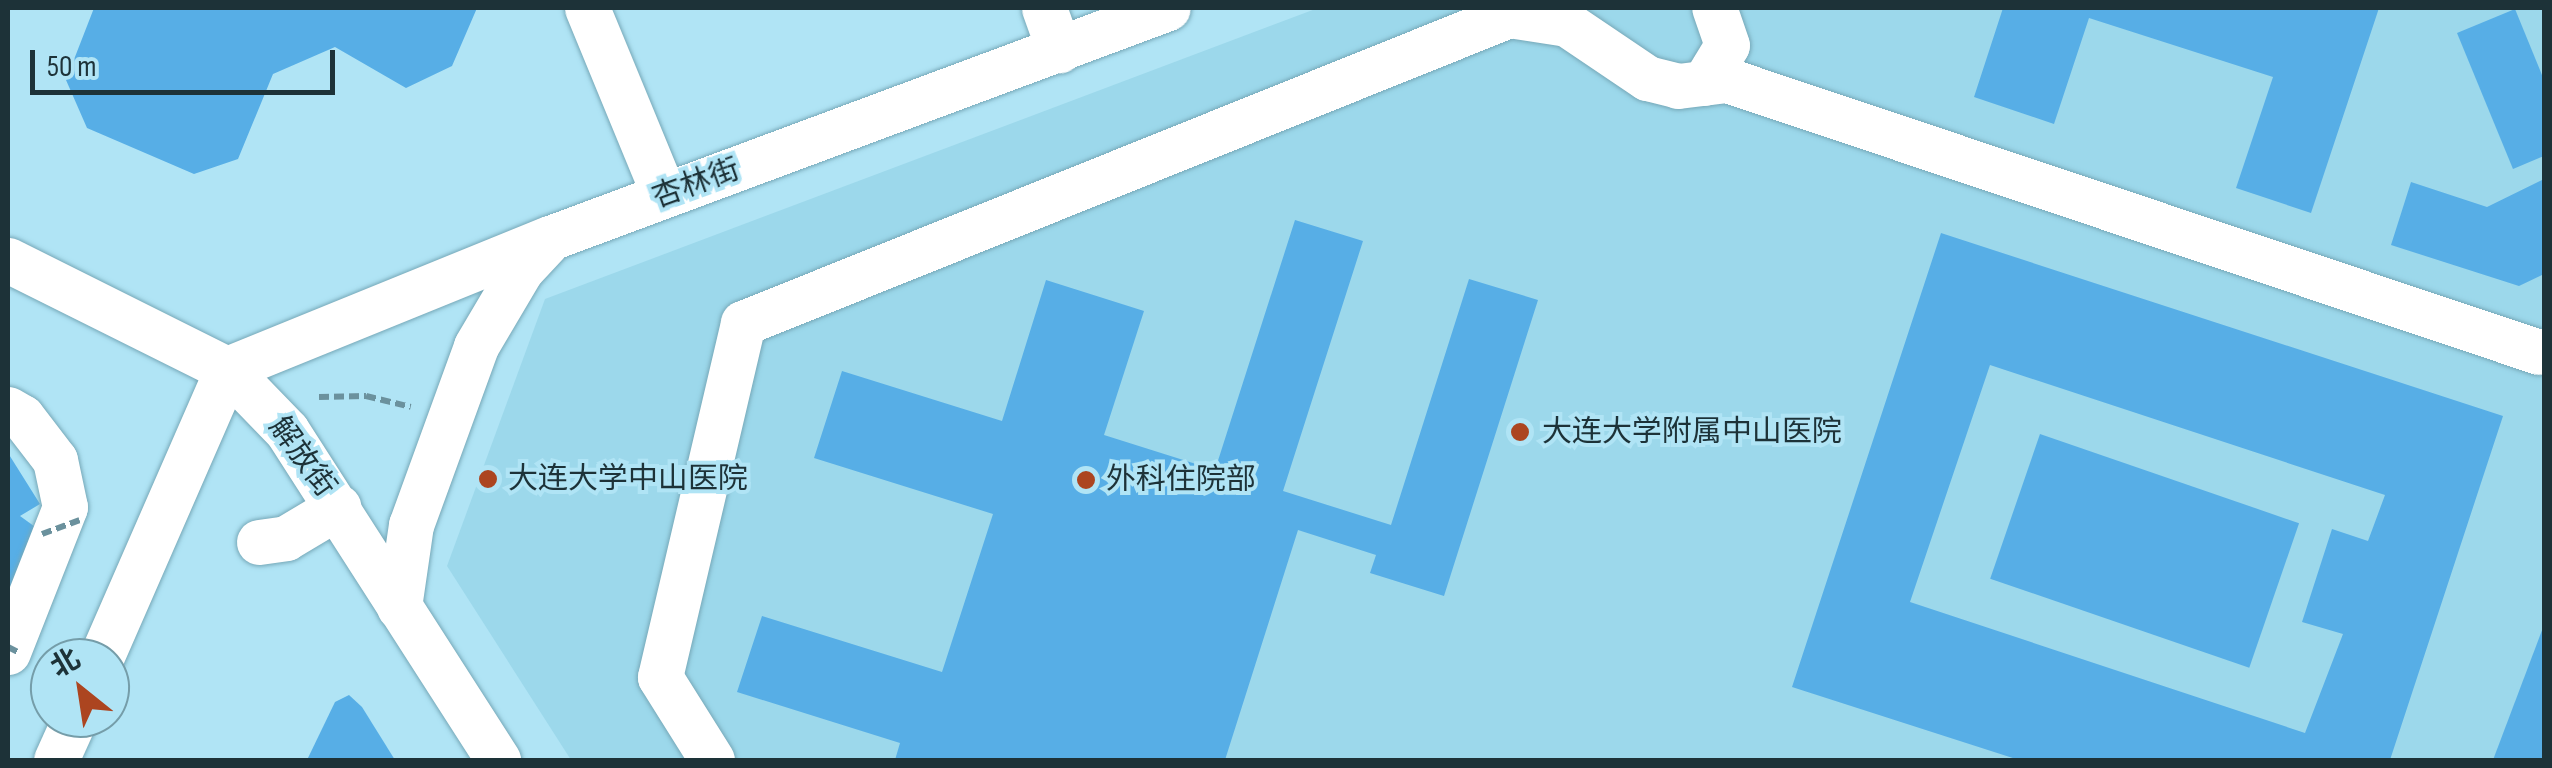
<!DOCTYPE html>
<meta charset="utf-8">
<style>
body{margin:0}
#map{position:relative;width:2552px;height:768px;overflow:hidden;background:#b0e4f5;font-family:"Sofia Sans Condensed","Noto Sans SC",sans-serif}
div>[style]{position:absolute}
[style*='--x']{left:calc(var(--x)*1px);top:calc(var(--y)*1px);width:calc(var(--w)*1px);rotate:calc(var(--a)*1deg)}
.built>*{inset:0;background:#9cd8eb}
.building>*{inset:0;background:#57aee6;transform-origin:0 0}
.path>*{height:6px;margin-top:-3px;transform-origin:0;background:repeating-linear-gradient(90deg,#6b919d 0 10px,transparent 0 15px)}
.roads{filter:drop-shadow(0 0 2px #76a8b8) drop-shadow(0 0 2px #76a8b8)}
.minor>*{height:45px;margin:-22.5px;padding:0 22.5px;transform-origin:22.5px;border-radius:22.5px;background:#fff}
.path-bridge>*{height:6px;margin-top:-3px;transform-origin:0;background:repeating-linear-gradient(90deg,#6b919d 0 10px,transparent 0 15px)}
.dots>*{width:28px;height:28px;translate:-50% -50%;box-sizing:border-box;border:5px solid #b0e4f5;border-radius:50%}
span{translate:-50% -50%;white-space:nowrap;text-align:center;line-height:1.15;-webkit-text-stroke:8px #b0e4f5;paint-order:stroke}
.street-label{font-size:30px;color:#1d3238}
.poi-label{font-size:30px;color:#1d3238}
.left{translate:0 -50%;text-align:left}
.frame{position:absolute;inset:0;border:10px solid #1d3238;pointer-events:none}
.north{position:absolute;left:30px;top:638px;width:100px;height:100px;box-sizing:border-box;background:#b0e4f5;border:2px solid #759da9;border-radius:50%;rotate:330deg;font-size:28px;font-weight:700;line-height:40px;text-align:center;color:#1d3238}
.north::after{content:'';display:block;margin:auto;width:35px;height:45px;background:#ac4520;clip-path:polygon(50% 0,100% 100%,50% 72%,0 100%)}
.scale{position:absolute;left:30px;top:50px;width:305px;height:45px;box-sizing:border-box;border:5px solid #1d3238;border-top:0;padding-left:12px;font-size:30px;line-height:35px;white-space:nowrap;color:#1d3238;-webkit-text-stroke:8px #b0e4f5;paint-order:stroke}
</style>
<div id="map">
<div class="built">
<div style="clip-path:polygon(1318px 8px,2544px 8px,2544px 760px,571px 760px,447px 566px,545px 299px)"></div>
</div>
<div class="building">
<div style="clip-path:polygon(94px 8px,477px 8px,452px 66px,406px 88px,335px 47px,273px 74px,238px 159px,194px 174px,87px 128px,66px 80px)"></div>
<div style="clip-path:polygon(2003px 8px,2379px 8px,2311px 213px,2236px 188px,2273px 77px,2089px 18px,2054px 124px,1974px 97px)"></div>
<div style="clip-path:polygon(2515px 9px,2544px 80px,2544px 156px,2513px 169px,2457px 33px)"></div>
<div style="clip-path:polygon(2544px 179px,2544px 274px,2519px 286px,2391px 245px,2411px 182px,2487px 207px)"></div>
<div style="clip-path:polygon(1295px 220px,1363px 241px,1283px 491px,1391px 525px,1469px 279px,1538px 300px,1444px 596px,1370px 573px,1376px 555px,1298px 530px,1225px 760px,895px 760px,900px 743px,737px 692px,762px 616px,942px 672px,993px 514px,814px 458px,842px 371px,1002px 421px,1046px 280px,1144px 311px,1104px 435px,1215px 470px)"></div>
<div style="clip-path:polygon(evenodd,1941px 233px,2503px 416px,2390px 760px,2019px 760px,1792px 687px,1941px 233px,1990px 365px,2385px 495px,2368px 541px,2332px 529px,2302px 622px,2343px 634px,2305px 733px,1910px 602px,1990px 365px)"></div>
<div style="left:2040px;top:434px;width:274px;height:153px;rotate:19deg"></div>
<div style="clip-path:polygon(8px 453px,40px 504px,20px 516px,38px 529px,8px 597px)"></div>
<div style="clip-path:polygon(2544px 625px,2544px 760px,2493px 760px)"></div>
<div style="clip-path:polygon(349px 695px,362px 707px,395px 760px,307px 760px,335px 702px)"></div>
</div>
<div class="path">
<div style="--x:319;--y:397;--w:47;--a:-1.2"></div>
<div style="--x:366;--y:396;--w:46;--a:13.7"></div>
</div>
<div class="roads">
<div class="minor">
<div style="--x:587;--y:8;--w:202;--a:67.6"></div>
<div style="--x:1044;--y:8;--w:45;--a:70.3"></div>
<div style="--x:1704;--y:83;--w:44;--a:-58.8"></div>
<div style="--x:1727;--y:45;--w:39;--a:-109"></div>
<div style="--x:8;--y:260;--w:245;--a:26.5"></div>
<div style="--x:227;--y:369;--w:86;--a:45.9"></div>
<div style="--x:287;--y:431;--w:391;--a:57.3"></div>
<div style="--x:227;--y:369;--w:349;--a:-22.1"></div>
<div style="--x:550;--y:238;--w:659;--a:-20.41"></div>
<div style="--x:8;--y:409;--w:16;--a:30"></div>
<div style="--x:22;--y:417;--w:54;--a:52.5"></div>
<div style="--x:55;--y:460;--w:48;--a:78"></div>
<div style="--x:65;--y:507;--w:156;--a:111.5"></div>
<div style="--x:259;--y:542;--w:27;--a:-8"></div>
<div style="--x:286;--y:538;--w:61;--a:-30.8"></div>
<div style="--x:399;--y:607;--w:83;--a:-81.7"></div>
<div style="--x:411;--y:525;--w:190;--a:-70"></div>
<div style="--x:476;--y:346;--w:88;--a:-59.4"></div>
<div style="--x:521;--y:270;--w:37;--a:-47"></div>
<div style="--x:101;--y:658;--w:315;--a:-66.4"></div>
<div style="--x:56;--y:760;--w:46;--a:-65.7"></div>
<div style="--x:712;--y:760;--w:98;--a:-122.1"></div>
<div style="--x:660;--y:677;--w:364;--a:-76.8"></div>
<div style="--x:743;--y:323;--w:826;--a:-21.9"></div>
<div style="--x:1509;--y:15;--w:59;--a:8.8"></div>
<div style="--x:1567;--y:24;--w:97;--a:34"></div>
<div style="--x:1647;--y:78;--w:32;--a:14"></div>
<div style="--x:1678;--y:86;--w:49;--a:-7"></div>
<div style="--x:1727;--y:80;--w:856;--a:18.52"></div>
</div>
</div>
<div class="path-bridge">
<div style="--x:42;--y:534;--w:40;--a:-20.2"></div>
<div style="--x:8;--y:647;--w:13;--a:27"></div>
</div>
<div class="dots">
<div style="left:1520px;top:432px;background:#ac4520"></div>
<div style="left:488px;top:479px;background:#ac4520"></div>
<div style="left:1086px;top:480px;background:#ac4520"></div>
</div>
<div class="street-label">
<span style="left:696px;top:184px;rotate:-20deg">杏林街</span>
<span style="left:302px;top:457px;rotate:54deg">解放街</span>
</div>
<div class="poi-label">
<span class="left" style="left:1542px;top:432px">大连大学附属中山医院</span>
<span class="left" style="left:508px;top:479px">大连大学中山医院</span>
<span class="left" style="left:1106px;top:480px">外科住院部</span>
</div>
<div class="frame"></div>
<div class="north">北</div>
<div class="scale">50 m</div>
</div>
